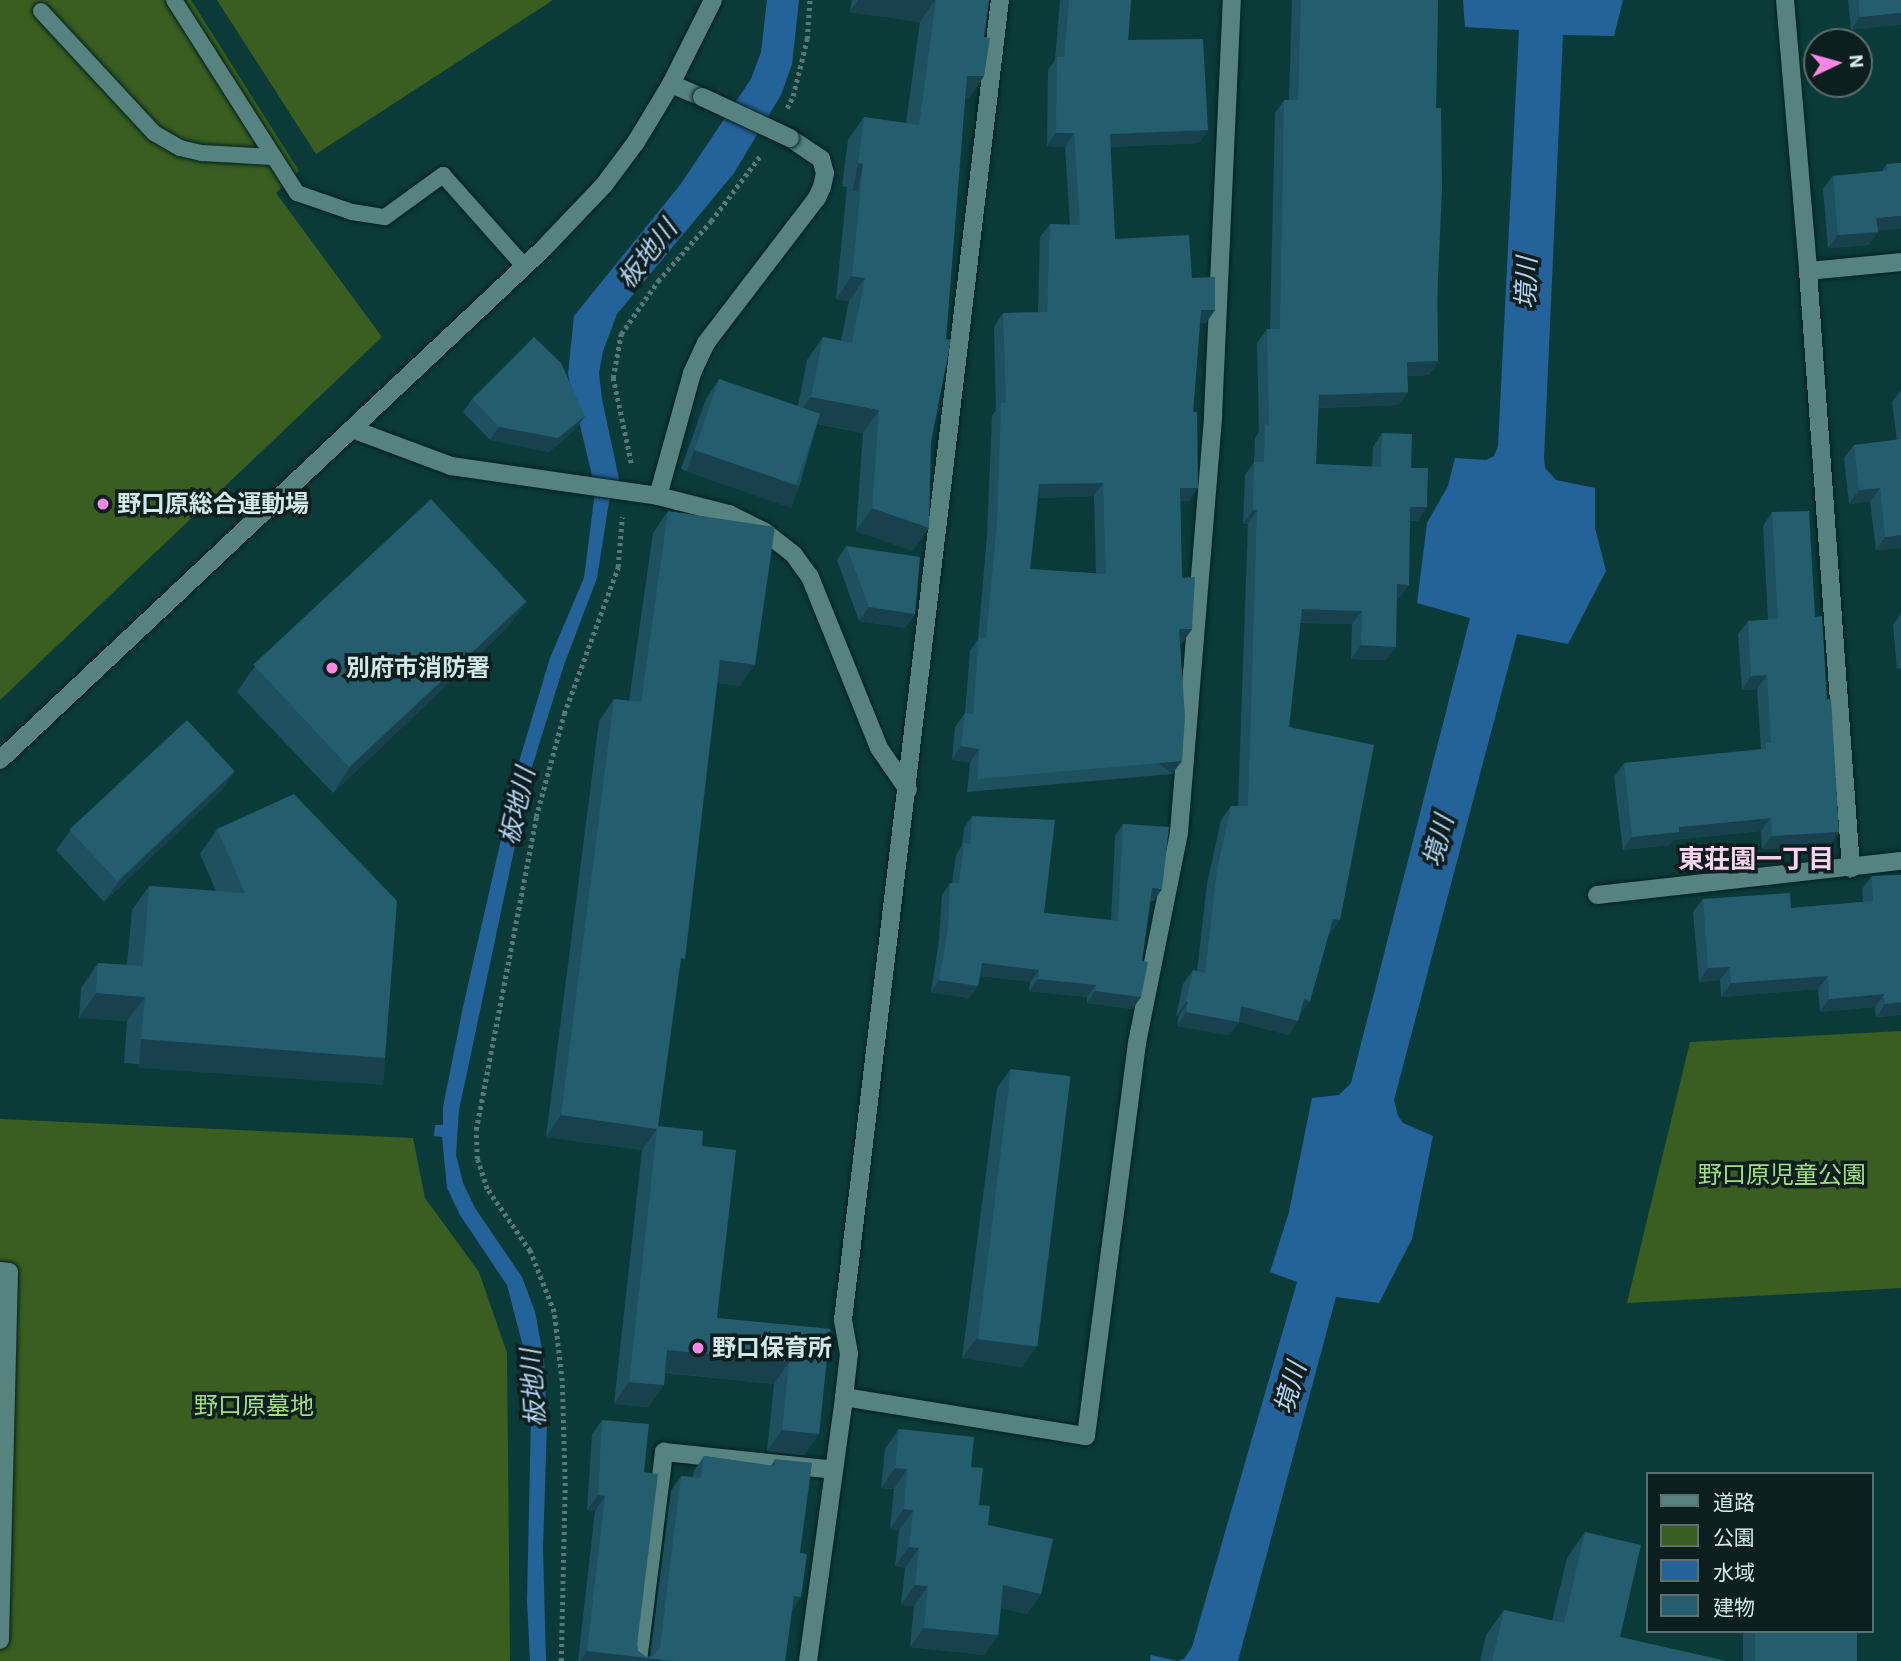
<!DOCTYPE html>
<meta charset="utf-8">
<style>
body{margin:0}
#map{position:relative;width:1901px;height:1661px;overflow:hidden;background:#0b3b39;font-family:"IBM Plex Sans","Noto Sans JP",sans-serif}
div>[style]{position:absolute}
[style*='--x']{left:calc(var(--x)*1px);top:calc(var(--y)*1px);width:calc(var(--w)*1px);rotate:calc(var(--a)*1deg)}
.green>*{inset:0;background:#395e1f}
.water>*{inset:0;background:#24629a}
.path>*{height:4.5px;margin-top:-2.25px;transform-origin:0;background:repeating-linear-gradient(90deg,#537a78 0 3.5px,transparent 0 7px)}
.roads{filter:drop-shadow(0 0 2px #00201f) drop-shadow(0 0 2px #00201f)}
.service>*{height:16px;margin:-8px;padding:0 8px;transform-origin:8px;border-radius:8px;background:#568280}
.minor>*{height:18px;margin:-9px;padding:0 9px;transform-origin:9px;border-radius:9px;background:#568280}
.tertiary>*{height:18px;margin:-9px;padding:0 9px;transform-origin:9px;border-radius:9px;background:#568280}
.bridges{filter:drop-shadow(0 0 2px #00201f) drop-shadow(0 0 2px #00201f)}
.minor-bridge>*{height:18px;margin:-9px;padding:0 9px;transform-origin:9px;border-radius:9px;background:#568280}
.wall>*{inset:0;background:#1e505f;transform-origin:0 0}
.shaded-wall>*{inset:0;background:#18414d;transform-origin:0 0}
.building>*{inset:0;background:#235d6e;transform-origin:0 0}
.dots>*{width:19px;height:19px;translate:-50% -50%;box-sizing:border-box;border:4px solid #0c1e1e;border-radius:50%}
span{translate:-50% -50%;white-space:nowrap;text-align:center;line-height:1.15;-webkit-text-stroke:7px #0c1e1e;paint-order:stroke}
.poi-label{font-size:24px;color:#d1e8e6;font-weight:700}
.left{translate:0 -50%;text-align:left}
.park-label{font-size:24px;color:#a3de7e}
.water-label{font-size:26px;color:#b4d3f3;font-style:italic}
.neighbourhood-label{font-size:26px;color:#fbd3f1;font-weight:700}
.legend{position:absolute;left:1646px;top:1472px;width:228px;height:161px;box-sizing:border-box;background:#0c1e1e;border:2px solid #5b6f6e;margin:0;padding:9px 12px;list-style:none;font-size:21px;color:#d1e8e6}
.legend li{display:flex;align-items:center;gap:14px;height:35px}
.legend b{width:35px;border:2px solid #5b6f6e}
.north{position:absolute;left:1803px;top:28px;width:70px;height:70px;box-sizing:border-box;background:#0c1e1e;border:2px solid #5b6f6e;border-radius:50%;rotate:85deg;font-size:19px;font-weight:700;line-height:28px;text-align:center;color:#d1e8e6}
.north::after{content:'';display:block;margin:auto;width:24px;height:32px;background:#fc86e4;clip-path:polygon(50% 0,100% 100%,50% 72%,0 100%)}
</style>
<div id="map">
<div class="green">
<div style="clip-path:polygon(0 0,191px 0,299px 171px,276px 193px,382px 337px,0 700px)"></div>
<div style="clip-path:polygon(217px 0,553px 0,316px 154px)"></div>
<div style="clip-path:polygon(1901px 1031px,1901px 1288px,1627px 1303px,1690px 1042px)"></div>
<div style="clip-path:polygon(0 1119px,413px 1138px,425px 1198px,479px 1272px,507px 1353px,510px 1661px,0 1661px)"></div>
</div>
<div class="water">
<div style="clip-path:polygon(767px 0,799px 0,792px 64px,781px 95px,734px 173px,617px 314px,603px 351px,599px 373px,602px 399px,619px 479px,609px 502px,597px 578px,564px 665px,531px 770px,459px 1110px,456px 1155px,463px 1183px,475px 1208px,522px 1277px,535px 1312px,544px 1360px,547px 1425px,543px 1548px,546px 1661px,530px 1661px,527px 1600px,531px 1417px,527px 1362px,507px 1285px,460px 1215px,447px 1188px,442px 1137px,434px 1136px,435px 1125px,443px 1125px,443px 1107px,463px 1007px,518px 765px,550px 658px,584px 578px,594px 500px,593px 480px,568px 374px,574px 316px,680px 185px,751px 79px,761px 52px)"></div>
<div style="clip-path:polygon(1463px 0,1623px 0,1614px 36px,1563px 35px,1544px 458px,1545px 468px,1556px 480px,1595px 488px,1595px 528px,1606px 571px,1568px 644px,1517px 634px,1394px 1100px,1398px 1116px,1403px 1123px,1433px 1136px,1412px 1239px,1379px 1303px,1336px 1297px,1238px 1661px,1150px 1661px,1151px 1655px,1177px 1661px,1184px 1659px,1192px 1647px,1297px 1282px,1270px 1272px,1289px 1212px,1312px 1098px,1339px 1095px,1351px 1083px,1470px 618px,1417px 603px,1427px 523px,1448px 486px,1455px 458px,1486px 460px,1494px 456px,1498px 446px,1519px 30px,1465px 27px)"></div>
</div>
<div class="path">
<div style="--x:787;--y:108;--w:13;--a:-63"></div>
<div style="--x:793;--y:96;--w:59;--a:-76.2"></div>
<div style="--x:807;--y:39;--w:39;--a:-86"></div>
<div style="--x:631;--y:463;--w:87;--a:-102"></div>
<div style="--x:613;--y:378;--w:45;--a:-79.7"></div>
<div style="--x:621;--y:334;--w:65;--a:-55.1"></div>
<div style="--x:658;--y:281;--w:80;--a:-48.5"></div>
<div style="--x:711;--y:221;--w:83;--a:-52.9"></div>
<div style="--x:561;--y:1661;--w:175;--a:-88.7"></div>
<div style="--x:565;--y:1486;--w:105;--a:-91.6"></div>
<div style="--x:562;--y:1381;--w:69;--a:-96.6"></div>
<div style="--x:554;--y:1312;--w:66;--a:-111.5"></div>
<div style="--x:530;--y:1251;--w:75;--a:-124.7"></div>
<div style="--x:487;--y:1189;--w:32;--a:-108"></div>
<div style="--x:477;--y:1159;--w:29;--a:-92"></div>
<div style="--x:476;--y:1130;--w:319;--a:-79.1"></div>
<div style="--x:536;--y:817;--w:107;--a:-74.8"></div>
<div style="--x:564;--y:714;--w:157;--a:-69.8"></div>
<div style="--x:618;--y:567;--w:50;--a:-85.4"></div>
</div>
<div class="roads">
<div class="service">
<div style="--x:174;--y:0;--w:229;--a:57.5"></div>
<div style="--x:297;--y:193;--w:58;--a:19.1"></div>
<div style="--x:352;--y:212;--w:33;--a:9"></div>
<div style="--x:385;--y:217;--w:72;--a:-35.9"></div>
<div style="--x:443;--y:175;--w:123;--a:48.3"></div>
<div style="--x:41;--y:11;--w:166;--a:47.2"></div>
<div style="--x:154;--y:133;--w:30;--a:30"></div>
<div style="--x:180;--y:148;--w:23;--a:13"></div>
<div style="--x:202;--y:153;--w:71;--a:3.2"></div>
</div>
<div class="minor">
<div style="--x:1785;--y:0;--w:272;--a:85.1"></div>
<div style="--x:1808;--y:271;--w:599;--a:85.88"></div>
<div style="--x:671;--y:84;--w:34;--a:23"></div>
<div style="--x:1808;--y:271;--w:93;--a:-5.5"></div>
<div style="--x:658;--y:496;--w:128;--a:-74.5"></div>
<div style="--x:692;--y:373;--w:33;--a:-65"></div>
<div style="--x:706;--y:343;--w:183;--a:-52.6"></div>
<div style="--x:817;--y:198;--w:12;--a:-66"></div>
<div style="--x:822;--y:187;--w:14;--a:-78"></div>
<div style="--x:825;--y:173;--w:15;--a:-106"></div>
<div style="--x:821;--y:159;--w:37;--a:-146"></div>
<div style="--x:1597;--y:895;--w:306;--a:-6.4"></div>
<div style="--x:0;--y:1271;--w:9;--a:6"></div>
<div style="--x:9;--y:1272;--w:368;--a:91.4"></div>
<div style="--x:638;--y:1661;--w:211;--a:-82.9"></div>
<div style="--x:664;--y:1452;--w:171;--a:6"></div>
<div style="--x:808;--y:1661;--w:266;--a:-82.2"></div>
<div style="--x:844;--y:1397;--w:245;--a:9.2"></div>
<div style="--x:1086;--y:1436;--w:396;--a:-82.6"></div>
<div style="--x:1137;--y:1043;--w:215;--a:-78.7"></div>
<div style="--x:1179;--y:832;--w:418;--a:-85.3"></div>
<div style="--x:1213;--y:415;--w:415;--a:-87.4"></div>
</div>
<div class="tertiary">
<div style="--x:352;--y:429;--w:106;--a:20.5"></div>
<div style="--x:451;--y:466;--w:209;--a:8.2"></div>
<div style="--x:658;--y:496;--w:73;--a:14.2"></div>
<div style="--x:729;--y:514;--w:40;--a:26.6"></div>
<div style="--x:765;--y:532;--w:37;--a:38"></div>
<div style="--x:794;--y:555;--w:27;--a:54"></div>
<div style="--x:810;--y:577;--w:184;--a:68"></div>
<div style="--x:879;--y:748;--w:51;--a:55.4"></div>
<div style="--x:0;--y:760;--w:747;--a:-43.26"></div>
<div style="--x:544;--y:248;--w:87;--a:-46.4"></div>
<div style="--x:604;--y:185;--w:54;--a:-53.3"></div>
<div style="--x:636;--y:142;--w:68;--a:-58.9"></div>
<div style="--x:671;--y:84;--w:94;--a:-63.4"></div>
<div style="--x:844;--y:1397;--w:43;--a:-83.4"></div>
<div style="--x:849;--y:1354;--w:35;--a:-100"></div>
<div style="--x:843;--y:1320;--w:1329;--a:-83.22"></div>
</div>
</div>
<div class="bridges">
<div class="minor-bridge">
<div style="--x:702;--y:97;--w:97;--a:25"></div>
</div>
</div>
<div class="wall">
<div style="clip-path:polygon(852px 0,989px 0,984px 37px,984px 76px,968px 99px,965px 99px,931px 442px,913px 551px,856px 531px,863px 433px,817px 424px,799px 487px,786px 506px,681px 469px,706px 399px,719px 379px,798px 406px,807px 360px,823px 337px,841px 341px,849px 301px,836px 299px,847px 187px,842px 186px,848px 140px,864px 117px,906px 123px,920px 22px,850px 12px)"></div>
<div style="clip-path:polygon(evenodd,1060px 0,1131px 0,1128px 40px,1208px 130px,1199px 143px,1110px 147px,1115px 239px,1192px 278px,1206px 323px,1200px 323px,1193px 412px,1189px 501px,1180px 501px,1182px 578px,1192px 629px,1183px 642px,1180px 643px,1182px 761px,1172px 774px,967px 792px,970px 762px,952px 760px,955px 727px,965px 713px,970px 651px,978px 639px,987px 536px,992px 416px,996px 410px,994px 327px,1003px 313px,1038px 312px,1040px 237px,1050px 224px,1070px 225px,1065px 147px,1047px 146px,1048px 70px,1055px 60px,1060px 0,1094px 496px,1096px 574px,1030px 569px,1038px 498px,1094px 496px)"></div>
<div style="clip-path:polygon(1292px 0,1438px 0,1436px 108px,1438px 361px,1429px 375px,1407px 376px,1408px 392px,1398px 405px,1318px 408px,1316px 464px,1372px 467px,1373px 447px,1382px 433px,1411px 468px,1418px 521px,1410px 521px,1409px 585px,1399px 598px,1397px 598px,1386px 660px,1351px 659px,1352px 624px,1300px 623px,1289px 727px,1340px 920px,1330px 934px,1329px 933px,1310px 1001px,1300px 1014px,1289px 1035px,1239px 1022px,1229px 1035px,1177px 1026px,1179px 1016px,1176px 1016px,1183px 984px,1193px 970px,1197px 971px,1207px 884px,1221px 820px,1231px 806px,1238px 806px,1248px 524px,1243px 524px,1245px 475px,1254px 462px,1255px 438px,1259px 432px,1257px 343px,1267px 329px,1270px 329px,1275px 113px,1284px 100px,1289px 100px)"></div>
<div style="clip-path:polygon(1848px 0,1901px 0,1851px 30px)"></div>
<div style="clip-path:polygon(1901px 163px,1878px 232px,1868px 245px,1828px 248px,1823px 189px,1833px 176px,1882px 171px,1887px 164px)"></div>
<div style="clip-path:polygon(1901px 390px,1901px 548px,1876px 550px,1870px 501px,1849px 504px,1844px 458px,1854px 445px,1897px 440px,1892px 402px)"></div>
<div style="clip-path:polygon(472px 399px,576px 429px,549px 452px,490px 440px,463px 412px)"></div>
<div style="clip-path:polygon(668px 511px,740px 686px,717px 683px,680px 965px,658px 1126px,702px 1146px,717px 1318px,830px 1329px,819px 1434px,804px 1455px,767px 1451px,774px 1384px,665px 1373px,664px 1385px,648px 1407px,614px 1404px,642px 1150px,546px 1137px,599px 721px,614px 699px,629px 701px,653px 533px)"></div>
<div style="clip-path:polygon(1772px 512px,1829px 846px,1762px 849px,1761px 831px,1673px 840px,1670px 845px,1623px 850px,1614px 777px,1624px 763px,1761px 749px,1757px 689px,1742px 690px,1738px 634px,1748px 621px,1768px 620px,1763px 526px)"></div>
<div style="clip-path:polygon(846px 546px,915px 614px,905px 628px,859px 621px,837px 560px)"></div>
<div style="clip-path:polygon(1901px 613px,1901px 668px,1897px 669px,1893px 625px)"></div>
<div style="clip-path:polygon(509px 626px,333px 793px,237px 692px,255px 666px)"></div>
<div style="clip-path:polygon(235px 771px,221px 791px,104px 902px,56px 850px,70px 831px)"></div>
<div style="clip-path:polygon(972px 816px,1044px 913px,1111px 920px,1115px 836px,1123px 824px,1154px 901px,1150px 901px,1142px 961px,1141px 997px,1132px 1009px,1087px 1003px,1087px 997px,1029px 991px,1030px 982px,980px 976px,978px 986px,969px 998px,931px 992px,939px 940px,942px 895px,950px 883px,952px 883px,956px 855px,962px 845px,964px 828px)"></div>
<div style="clip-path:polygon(217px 829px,368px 1082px,124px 1063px,127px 1021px,79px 1018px,81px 988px,98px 963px,127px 965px,132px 910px,149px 886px,216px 891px,200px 854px)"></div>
<div style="clip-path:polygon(1901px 875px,1901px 1015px,1876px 1017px,1875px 1007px,1820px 1012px,1818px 989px,1721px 997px,1720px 980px,1699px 982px,1693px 912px,1703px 899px,1791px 908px,1863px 902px,1862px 889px,1872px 876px)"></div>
<div style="clip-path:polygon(1011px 1069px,1036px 1347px,1022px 1367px,962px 1358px,997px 1088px)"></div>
<div style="clip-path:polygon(602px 1420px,644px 1472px,637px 1645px,638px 1651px,646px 1657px,650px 1657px,671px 1491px,681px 1476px,693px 1477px,694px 1471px,704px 1456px,771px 1466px,775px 1459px,800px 1553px,801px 1597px,792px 1610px,785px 1661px,578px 1661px,595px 1511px,587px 1510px,592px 1434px)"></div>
<div style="clip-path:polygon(899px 1429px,971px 1467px,979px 1505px,988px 1525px,1041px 1594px,1027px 1614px,1001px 1608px,998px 1635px,984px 1655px,910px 1647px,914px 1606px,901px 1605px,905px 1568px,895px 1566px,899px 1530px,890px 1529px,894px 1489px,881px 1488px,885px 1449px)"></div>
<div style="clip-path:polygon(1585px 1532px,1620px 1637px,1726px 1661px,1480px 1661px,1486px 1635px,1504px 1610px,1552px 1621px,1567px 1558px)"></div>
<div style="left:1743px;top:1631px;width:114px;height:31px"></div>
</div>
<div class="shaded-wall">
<div style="clip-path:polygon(858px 0,935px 0,920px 22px,850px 12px)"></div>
<div style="clip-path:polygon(1901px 13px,1901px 25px,1851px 30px,1860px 17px)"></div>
<div style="clip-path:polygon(967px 76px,984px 76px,968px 99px,951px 99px)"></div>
<div style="clip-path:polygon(1208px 130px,1199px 143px,1100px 147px,1110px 134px)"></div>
<div style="clip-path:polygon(1056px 133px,1074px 133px,1065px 147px,1047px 146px)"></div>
<div style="left:858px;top:163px;width:5px;height:28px;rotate:11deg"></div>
<div style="clip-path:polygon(1901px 216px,1901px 229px,1867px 231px,1876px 218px)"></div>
<div style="clip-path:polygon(1878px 232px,1868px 245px,1828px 248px,1838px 235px)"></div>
<div style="clip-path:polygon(852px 276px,865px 278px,849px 301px,836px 299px)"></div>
<div style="clip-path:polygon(1201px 310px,1215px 310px,1206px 323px,1191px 324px)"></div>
<div style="clip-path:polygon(1438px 361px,1429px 375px,1397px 376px,1407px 362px)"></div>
<div style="clip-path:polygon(1408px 392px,1398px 405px,1309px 408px,1319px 395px)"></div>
<div style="clip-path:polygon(811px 397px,879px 410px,863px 433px,795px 419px)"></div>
<div style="clip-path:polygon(585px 416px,576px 429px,549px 452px,490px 440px,499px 427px)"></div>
<div style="left:694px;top:450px;width:111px;height:23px;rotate:19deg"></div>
<div style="clip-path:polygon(1103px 483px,1094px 496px,1030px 498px,1039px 484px)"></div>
<div style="clip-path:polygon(1180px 488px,1198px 488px,1189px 501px,1170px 501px)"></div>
<div style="clip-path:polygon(1880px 488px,1870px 501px,1849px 504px,1859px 490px)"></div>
<div style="clip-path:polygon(1410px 507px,1427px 507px,1418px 521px,1401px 520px)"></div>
<div style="clip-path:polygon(872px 508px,929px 528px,913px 551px,856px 531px)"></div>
<div style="clip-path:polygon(1253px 510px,1257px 510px,1248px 524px,1243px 524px)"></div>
<div style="clip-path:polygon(1901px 535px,1901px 548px,1876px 550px,1885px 537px)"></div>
<div style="clip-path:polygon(1397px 584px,1409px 585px,1399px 598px,1388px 598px)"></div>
<div style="clip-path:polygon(527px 601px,509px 626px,333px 793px,350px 767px)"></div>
<div style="clip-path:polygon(869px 607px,915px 614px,905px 628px,859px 621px)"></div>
<div style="clip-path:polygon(1302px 609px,1362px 611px,1352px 624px,1292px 622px)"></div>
<div style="clip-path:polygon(1179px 629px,1192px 629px,1183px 642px,1169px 643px)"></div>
<div style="clip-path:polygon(1361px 645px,1396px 647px,1386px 660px,1351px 659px)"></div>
<div style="clip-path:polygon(720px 660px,755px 665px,740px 686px,704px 681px)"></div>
<div style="clip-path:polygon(1767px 675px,1757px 689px,1742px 690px,1751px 676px)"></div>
<div style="clip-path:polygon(961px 746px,979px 749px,970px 762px,952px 760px)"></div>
<div style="left:1182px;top:761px;width:16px;height:206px;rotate:128deg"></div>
<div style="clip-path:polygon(235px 771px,221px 791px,104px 902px,118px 882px)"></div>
<div style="clip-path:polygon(1771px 818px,1761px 831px,1673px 840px,1670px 845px,1623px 850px,1632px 837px,1679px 827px)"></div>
<div style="clip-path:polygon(1839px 832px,1829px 846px,1762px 849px,1772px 836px)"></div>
<div style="clip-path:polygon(1152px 888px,1162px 889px,1154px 901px,1143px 900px)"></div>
<div style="clip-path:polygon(1333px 919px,1340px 920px,1330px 934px,1323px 932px)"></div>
<div style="clip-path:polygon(982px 963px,1039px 970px,1030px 982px,973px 975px)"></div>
<div style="clip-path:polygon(1730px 967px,1720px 980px,1699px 982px,1708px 968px)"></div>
<div style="clip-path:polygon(1828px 976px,1818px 989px,1721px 997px,1731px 983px)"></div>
<div style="clip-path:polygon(1038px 979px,1096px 985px,1087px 997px,1029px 991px)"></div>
<div style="clip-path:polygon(939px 980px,978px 986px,969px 998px,931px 992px)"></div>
<div style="clip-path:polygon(1095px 991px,1141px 997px,1132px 1009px,1087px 1003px)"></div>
<div style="clip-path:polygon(96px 993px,145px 997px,127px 1021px,79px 1018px)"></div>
<div style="clip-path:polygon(1884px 994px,1875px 1007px,1820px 1012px,1829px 999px)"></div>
<div style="clip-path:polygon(1304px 999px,1310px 1001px,1300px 1014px)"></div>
<div style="clip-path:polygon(1186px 1002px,1188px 1002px,1179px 1016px,1176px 1016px)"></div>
<div style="clip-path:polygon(1901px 1002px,1901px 1015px,1876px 1017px,1885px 1004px)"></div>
<div style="clip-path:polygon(1241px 1006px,1298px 1021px,1289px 1035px,1232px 1020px)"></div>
<div style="clip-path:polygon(1186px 1012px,1239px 1022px,1229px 1035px,1177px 1026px)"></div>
<div style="left:141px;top:1039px;width:245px;height:29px;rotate:4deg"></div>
<div style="clip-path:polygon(561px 1115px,657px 1129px,642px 1150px,546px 1137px)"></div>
<div style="clip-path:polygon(976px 1339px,1036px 1347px,1022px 1367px,962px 1358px)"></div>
<div style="clip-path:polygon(667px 1350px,789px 1362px,774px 1384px,652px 1371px)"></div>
<div style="clip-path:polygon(629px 1382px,664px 1385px,648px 1407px,614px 1404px)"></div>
<div style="clip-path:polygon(782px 1430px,819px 1434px,804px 1455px,767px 1451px)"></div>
<div style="clip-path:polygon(895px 1468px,907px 1469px,894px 1489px,881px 1488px)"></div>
<div style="clip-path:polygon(598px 1495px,605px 1496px,595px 1511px,587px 1510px)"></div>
<div style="clip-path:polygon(904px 1509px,913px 1510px,899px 1530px,890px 1529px)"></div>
<div style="clip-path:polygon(909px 1547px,919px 1548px,905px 1568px,895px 1566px)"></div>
<div style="clip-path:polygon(915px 1585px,928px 1586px,914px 1606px,901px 1605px)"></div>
<div style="clip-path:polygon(1003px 1585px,1041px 1594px,1027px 1614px,989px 1605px)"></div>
<div style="clip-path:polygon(794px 1596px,801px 1597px,791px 1612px)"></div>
<div style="clip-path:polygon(924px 1628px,998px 1635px,984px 1655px,910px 1647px)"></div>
<div style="clip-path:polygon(587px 1651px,674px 1661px,581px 1661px)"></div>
</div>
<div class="building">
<div style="clip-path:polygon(936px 0,989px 0,984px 37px,990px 38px,984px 76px,967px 76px,946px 339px,951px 340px,931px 442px,929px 528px,872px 508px,879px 410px,811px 397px,823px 337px,852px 343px,865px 278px,852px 276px,863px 164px,858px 163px,864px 117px,919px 125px)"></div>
<div style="clip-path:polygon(evenodd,1069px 0,1131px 0,1128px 40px,1203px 39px,1208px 130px,1110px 134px,1115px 239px,1189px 235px,1192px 278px,1215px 277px,1215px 310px,1201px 310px,1193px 412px,1197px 412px,1198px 488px,1180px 488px,1182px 578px,1195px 577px,1192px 629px,1179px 629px,1185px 717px,1182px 761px,977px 779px,979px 749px,961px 746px,965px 713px,973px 714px,979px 638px,986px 638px,997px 523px,1001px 402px,1006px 403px,1003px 313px,1047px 312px,1050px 224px,1080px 225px,1074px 133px,1056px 133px,1057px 57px,1064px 57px,1069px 0,1103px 483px,1106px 574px,1030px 569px,1039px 484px,1103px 483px)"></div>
<div style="clip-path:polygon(1301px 0,1438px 0,1436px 108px,1441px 108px,1442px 189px,1437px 301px,1438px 361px,1407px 362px,1408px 392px,1319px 395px,1316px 464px,1381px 467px,1382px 433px,1412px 434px,1411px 468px,1428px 468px,1427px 507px,1410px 507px,1409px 585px,1397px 584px,1396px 647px,1361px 645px,1362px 611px,1302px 609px,1289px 727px,1374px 745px,1340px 920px,1333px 919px,1310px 1001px,1304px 999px,1298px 1021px,1241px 1006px,1239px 1022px,1186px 1012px,1188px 1002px,1186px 1002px,1193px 970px,1205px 973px,1217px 870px,1231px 806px,1248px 806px,1257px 510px,1253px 510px,1254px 462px,1264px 462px,1265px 424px,1269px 425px,1267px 329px,1280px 329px,1284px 100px,1298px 100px)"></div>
<div style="clip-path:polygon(1858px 0,1901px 0,1901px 13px,1860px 17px)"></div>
<div style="clip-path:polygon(1901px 163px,1901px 216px,1876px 218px,1878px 232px,1838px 235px,1833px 176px,1887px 171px,1887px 164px)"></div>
<div style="clip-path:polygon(534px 337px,561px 363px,585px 416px,558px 438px,499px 427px,472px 399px)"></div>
<div style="left:719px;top:379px;width:107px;height:75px;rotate:19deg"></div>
<div style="clip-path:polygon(1901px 439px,1901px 535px,1885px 537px,1880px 488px,1859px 490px,1854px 445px)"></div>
<div style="left:431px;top:499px;width:140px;height:243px;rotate:47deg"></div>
<div style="clip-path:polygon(668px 511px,775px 527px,755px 665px,720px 660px,685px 959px,681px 958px,658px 1126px,703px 1131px,702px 1146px,736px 1150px,717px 1318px,830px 1329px,819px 1434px,782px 1430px,789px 1362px,667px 1350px,664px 1385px,629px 1382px,657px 1129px,561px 1115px,614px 699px,641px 702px)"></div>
<div style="clip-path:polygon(1809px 511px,1815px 617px,1822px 616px,1827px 699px,1831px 699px,1839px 832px,1772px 836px,1771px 818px,1679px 827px,1679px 832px,1632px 837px,1624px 763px,1766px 749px,1766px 743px,1771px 743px,1767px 675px,1751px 676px,1748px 621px,1778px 619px,1772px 512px)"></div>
<div style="clip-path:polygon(846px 546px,920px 557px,915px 614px,869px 607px)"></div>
<div style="left:187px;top:720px;width:70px;height:161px;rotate:47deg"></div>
<div style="clip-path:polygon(294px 794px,397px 901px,385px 1058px,141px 1039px,145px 997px,96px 993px,98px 963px,143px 966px,149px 886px,245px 893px,217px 829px)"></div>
<div style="clip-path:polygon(972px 816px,1055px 820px,1044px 913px,1118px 921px,1123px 824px,1169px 827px,1162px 889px,1152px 888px,1142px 961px,1148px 962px,1141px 997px,1095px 991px,1096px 985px,1038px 979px,1039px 970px,982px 963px,978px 986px,939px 980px,948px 928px,950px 883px,959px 883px,964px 843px,970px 844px)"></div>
<div style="clip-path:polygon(1901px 875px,1901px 1002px,1885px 1004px,1884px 994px,1829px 999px,1828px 976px,1731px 983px,1730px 967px,1708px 968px,1703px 899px,1790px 893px,1791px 908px,1873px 901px,1872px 876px)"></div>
<div style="left:1011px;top:1069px;width:60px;height:272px;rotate:7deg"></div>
<div style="clip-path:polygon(602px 1420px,649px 1424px,644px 1472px,658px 1474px,637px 1645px,638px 1651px,646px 1657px,653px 1656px,660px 1648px,681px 1476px,701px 1478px,704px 1456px,775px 1466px,775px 1459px,812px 1463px,800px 1553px,807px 1554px,801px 1597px,794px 1596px,785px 1661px,674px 1661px,587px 1651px,605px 1496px,598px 1495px)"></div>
<div style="clip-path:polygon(899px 1429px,974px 1437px,971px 1467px,983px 1468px,979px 1505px,990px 1506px,988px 1525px,1053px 1539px,1041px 1594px,1003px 1585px,998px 1635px,924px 1628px,928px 1586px,915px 1585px,919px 1548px,909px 1547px,913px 1510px,904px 1509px,907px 1469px,895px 1468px)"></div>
<div style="clip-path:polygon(1585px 1532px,1641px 1545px,1620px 1637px,1726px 1661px,1492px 1661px,1504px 1610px,1564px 1623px)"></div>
<div style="left:1755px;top:1631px;width:102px;height:31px"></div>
</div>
<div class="dots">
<div style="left:103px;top:504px;background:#fc86e4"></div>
<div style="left:332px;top:668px;background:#fc86e4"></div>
<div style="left:698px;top:1348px;background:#fc86e4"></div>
</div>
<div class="poi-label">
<span class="left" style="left:117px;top:504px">野口原総合運動場</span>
<span class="left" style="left:346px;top:668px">別府市消防署</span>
<span class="left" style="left:712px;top:1348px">野口保育所</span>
</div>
<div class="park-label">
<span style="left:1782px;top:1175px">野口原児童公園</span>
<span style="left:254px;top:1406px">野口原墓地</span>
</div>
<div class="water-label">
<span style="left:647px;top:254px;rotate:-52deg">板地川</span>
<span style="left:1526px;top:283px;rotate:-88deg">境川</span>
<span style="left:517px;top:806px;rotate:-77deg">板地川</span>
<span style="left:1438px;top:841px;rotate:-75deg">境川</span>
<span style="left:533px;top:1388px;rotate:-94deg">板地川</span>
<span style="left:1290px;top:1388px;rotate:-74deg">境川</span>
</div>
<div class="neighbourhood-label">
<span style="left:1756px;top:859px">東荘園一丁目</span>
</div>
<ul class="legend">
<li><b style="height:9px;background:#568280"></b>道路</li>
<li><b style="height:19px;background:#395e1f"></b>公園</li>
<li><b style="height:19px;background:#24629a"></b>水域</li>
<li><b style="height:19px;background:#235d6e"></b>建物</li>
</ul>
<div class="north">N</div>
</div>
